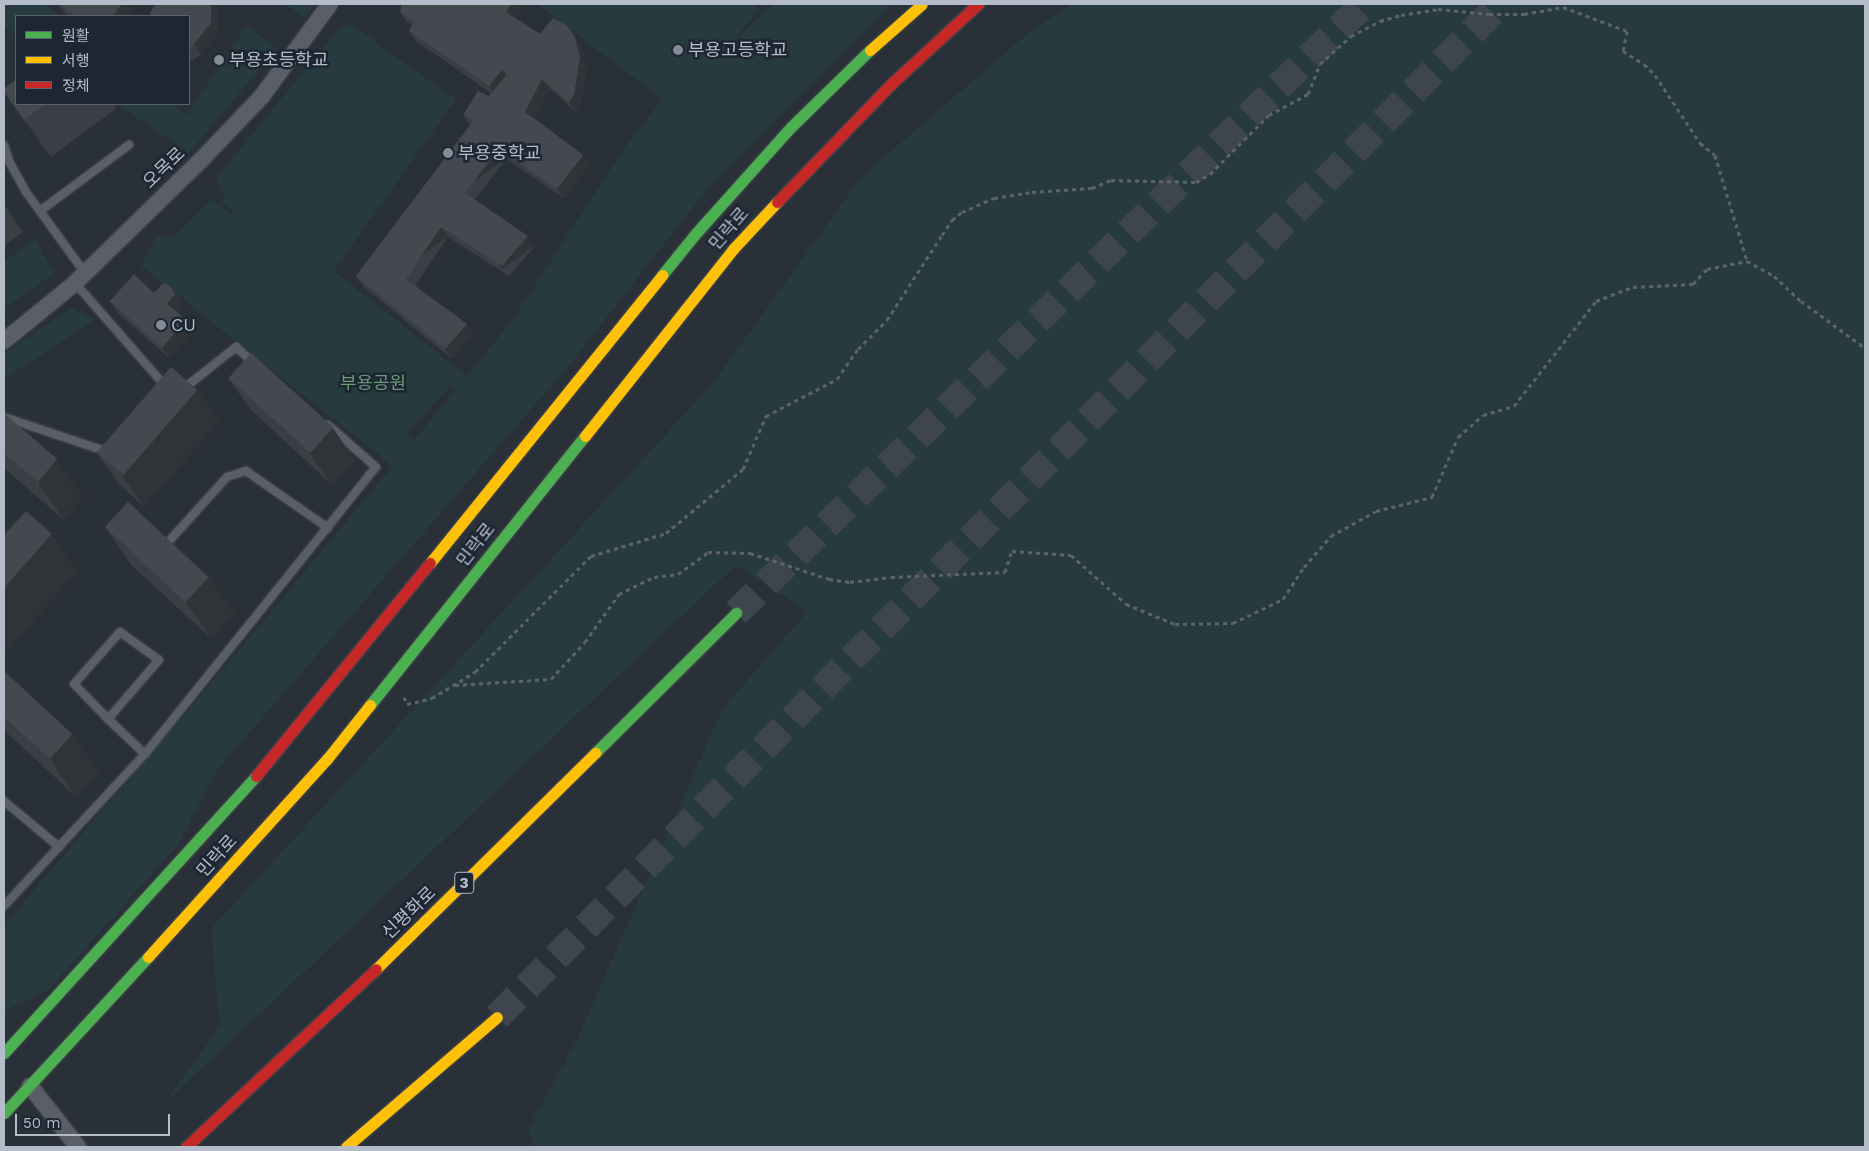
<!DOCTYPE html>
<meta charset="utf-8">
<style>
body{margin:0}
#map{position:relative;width:1869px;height:1151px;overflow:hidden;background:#2a3038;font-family:"Work Sans","Noto Sans KR",sans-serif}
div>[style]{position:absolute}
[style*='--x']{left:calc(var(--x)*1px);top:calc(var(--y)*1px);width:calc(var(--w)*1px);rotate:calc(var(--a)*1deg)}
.green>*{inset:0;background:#273a3e}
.highway-tunnel>*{height:28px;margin-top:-14px;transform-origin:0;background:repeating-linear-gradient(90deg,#3f454e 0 28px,transparent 0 42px)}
.path>*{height:3px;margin-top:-1.5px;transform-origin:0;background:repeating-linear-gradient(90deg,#5d636a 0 4px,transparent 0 8px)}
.roads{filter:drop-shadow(0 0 1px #484c53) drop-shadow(0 0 1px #484c53)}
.lane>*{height:8px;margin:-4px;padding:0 4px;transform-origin:4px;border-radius:4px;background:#5a5e66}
.street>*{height:16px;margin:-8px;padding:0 8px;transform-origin:8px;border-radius:8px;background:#5a5e66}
.fast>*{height:11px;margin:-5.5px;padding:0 5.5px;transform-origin:5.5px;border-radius:5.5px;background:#4caf50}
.slow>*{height:11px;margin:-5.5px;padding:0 5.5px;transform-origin:5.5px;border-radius:5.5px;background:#ffc107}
.jam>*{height:11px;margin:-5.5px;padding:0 5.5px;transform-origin:5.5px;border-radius:5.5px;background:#c62828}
.wall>*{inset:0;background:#3a3f45}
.shaded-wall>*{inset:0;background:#303338;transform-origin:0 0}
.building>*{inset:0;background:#444950;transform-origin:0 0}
.dots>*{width:14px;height:14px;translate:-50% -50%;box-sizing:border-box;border:2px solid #1d2633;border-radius:50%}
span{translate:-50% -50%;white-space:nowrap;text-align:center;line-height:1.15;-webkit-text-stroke:5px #1d2633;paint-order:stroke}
.shield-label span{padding:1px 4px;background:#1d2633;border:1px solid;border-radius:4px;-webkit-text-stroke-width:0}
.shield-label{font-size:16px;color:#b4bcc9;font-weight:700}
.poi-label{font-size:18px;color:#b4bcc9}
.left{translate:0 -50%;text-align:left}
.street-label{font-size:18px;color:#b4bcc9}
.park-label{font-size:18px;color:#6b9a76}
.frame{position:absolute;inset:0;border:5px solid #b4bcc9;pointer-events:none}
.legend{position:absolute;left:15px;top:15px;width:175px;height:90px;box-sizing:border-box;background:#1d2633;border:1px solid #59626f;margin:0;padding:6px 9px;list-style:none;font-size:15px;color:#b4bcc9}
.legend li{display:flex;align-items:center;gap:10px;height:25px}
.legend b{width:25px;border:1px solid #59626f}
.scale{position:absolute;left:15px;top:1114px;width:155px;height:22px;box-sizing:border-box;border:2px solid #b4bcc9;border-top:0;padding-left:6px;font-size:15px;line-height:18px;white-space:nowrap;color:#b4bcc9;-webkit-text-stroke:4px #1d2633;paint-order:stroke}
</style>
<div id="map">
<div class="green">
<div style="clip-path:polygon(4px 4px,44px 4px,60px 16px,16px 16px,16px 35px,4px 26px)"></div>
<div style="clip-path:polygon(286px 4px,315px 4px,305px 19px)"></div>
<div style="clip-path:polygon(evenodd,537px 4px,752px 4px,759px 9px,733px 41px,774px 4px,893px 4px,704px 193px,568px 367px,217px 770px,177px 846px,48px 990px,12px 1007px,4px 1017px,4px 925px,214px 680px,393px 466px,141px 266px,158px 234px,172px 239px,211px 199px,235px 217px,231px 209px,221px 201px,225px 196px,216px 178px,340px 28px,343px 29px,348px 23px,366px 35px,375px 38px,373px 41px,456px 99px,334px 271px,467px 376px,511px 322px,628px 143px,662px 99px,537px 4px,450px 386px,455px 390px,414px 441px,407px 434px,450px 386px)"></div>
<div style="clip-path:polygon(1072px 4px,1865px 4px,1865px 1147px,533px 1147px,528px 1129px,576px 1042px,723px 708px,807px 612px,736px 565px,162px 1106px,220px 1026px,211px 929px,713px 383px,862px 176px,1033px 29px)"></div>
<div style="clip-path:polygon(247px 25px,276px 49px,189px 153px,117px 104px,172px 104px,187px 115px)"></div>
<div style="clip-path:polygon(35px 239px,54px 274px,4px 308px,4px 262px)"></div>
<div style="clip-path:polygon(72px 308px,95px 320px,4px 379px,4px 353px)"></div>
</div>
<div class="highway-tunnel">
<div style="--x:736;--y:613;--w:875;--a:-44.12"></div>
<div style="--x:497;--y:1017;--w:1426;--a:-45.28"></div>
</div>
<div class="path">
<div style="--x:455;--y:685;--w:96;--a:-3.6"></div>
<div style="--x:551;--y:679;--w:50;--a:-47.4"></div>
<div style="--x:585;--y:642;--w:59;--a:-54.7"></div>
<div style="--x:619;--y:594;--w:39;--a:-26"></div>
<div style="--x:654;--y:577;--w:24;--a:-7"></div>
<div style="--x:678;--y:574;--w:37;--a:-36"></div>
<div style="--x:708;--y:552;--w:42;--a:1.4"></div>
<div style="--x:750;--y:553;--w:83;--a:18.2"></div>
<div style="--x:829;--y:579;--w:21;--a:8"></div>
<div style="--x:850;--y:582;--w:41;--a:-7"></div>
<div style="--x:891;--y:577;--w:114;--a:-2.5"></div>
<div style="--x:1005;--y:572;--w:22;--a:-72"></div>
<div style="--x:1012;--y:551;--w:59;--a:3.9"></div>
<div style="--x:1071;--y:555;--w:74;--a:41.7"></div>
<div style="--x:1126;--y:604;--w:53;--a:22.2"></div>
<div style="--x:1175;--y:624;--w:58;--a:-1"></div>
<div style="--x:1233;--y:623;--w:55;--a:-25.6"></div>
<div style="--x:1283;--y:599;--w:38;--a:-57"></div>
<div style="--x:1304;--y:567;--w:41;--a:-48.9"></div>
<div style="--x:1331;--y:536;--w:51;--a:-29.1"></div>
<div style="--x:1376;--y:511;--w:58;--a:-14"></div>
<div style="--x:1432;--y:497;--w:65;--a:-66.6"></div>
<div style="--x:1458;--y:437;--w:33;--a:-41"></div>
<div style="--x:1483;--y:415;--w:32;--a:-16"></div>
<div style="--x:1514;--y:406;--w:133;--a:-52"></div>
<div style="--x:1596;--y:301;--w:40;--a:-21"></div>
<div style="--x:1633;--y:287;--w:60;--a:-2.9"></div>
<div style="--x:1693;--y:284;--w:21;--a:-47"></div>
<div style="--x:1707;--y:269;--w:41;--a:-11.3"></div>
<div style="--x:404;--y:697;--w:8;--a:67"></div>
<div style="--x:407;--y:704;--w:26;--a:-13"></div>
<div style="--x:432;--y:698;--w:50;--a:-31.2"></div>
<div style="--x:475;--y:672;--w:164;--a:-45"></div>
<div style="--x:591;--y:556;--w:78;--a:-17"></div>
<div style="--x:666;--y:533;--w:100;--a:-39.7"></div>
<div style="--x:743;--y:469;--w:58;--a:-66.5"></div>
<div style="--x:766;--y:416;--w:80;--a:-27.5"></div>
<div style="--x:837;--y:379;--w:37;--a:-55"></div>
<div style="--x:858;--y:349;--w:41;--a:-45"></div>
<div style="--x:887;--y:320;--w:101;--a:-57.1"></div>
<div style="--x:942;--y:235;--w:18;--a:-56"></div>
<div style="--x:952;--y:220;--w:13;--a:-39"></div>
<div style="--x:962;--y:212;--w:35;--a:-24"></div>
<div style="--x:994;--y:198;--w:38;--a:-9"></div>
<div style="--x:1032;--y:192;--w:60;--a:-3.8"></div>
<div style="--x:1092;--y:188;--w:21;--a:-23"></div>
<div style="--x:1111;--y:180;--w:85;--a:1.3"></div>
<div style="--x:1196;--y:182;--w:16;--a:-30"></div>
<div style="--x:1210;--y:174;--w:83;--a:-45"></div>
<div style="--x:1269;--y:115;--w:44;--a:-28.3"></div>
<div style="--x:1308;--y:94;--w:32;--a:-68"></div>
<div style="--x:1320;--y:64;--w:42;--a:-42.1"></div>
<div style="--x:1351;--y:36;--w:33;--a:-27"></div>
<div style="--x:1380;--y:21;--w:22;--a:-16"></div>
<div style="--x:1401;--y:15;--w:37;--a:-9"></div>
<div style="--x:1438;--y:9;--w:51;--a:5.6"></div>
<div style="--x:1489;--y:14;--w:35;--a:0"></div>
<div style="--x:1524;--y:14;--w:40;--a:-10"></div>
<div style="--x:1563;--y:7;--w:68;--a:20.6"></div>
<div style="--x:1627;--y:31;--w:20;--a:101"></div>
<div style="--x:1623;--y:51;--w:25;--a:32"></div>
<div style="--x:1644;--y:64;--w:16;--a:45"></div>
<div style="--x:1655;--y:75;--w:82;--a:56.5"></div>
<div style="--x:1700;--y:143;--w:19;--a:39"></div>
<div style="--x:1715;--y:155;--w:111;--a:73.2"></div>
<div style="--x:1747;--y:261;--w:31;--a:29"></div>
<div style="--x:1774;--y:276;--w:37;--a:43"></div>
<div style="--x:1801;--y:301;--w:79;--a:36.3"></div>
</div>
<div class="roads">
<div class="lane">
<div style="--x:4;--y:145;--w:19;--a:72"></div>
<div style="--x:10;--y:163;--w:33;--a:61"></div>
<div style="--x:26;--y:192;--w:100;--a:53.9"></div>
<div style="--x:40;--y:211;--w:111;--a:-36.6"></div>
<div style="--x:75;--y:283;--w:138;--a:48.8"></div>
<div style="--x:183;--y:389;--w:68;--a:-38.4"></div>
<div style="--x:236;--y:347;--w:24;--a:42"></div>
<div style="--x:4;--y:417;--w:110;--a:18.6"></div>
<div style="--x:171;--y:539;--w:84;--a:-47.9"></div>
<div style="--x:227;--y:477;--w:20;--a:-18"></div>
<div style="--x:246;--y:471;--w:100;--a:34.8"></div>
<div style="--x:108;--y:719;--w:78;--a:-49.2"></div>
<div style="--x:159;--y:660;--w:48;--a:-144.3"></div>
<div style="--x:120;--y:632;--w:69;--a:131.5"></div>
<div style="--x:74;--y:684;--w:49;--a:45.8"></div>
<div style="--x:108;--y:719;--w:51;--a:43.4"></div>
<div style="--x:145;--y:754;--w:368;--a:-51.2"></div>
<div style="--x:376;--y:467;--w:64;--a:-138.8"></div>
<div style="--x:4;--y:801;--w:72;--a:39.9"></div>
<div style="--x:4;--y:906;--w:207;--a:-47.2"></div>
</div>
<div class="street">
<div style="--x:4;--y:341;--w:92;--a:-39.2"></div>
<div style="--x:75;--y:283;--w:180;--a:-44.3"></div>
<div style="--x:204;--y:157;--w:84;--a:-46.4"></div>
<div style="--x:262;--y:96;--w:114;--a:-53.5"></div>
<div style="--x:30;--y:1086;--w:78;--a:51.8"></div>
</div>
<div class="fast">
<div style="--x:662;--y:275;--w:55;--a:-50.9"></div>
<div style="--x:697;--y:232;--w:141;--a:-48.2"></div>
<div style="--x:791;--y:127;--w:110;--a:-44.3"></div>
<div style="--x:370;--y:705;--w:344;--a:-51.4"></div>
<div style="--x:595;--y:753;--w:199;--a:-44.8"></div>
<div style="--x:4;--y:1053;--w:374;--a:-47.7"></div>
<div style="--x:4;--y:1113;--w:212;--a:-47.3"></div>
</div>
<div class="slow">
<div style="--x:870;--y:50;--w:69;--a:-41.5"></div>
<div style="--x:585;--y:436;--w:240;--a:-51.6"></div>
<div style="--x:734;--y:248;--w:63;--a:-46.9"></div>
<div style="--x:430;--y:563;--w:370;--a:-51.1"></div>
<div style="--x:148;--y:957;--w:267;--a:-47.9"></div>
<div style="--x:327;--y:759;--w:69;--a:-51.5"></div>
<div style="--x:376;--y:969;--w:308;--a:-44.6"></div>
<div style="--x:346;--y:1147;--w:199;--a:-40.7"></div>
</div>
<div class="jam">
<div style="--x:777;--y:202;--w:165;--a:-46"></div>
<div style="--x:892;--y:83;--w:117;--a:-42.6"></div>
<div style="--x:256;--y:776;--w:275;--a:-50.8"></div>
<div style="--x:186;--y:1147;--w:260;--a:-43.1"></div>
</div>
</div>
<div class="wall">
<div style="clip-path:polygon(58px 4px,127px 16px,69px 16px,65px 13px)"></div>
<div style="clip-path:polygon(524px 5px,516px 18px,540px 34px,574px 35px,581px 46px,587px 67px,581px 105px,576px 112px,550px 89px,534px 118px,583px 155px,590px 165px,565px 199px,506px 159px,475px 199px,535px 246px,509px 276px,448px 237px,415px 286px,474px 335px,452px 359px,363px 286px,356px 276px,470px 125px,463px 115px,489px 96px,491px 93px,416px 41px,409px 31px,412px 25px,407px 22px,400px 12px)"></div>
<div style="clip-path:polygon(218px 6px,218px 33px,201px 54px,193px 60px,189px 60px,189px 16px,151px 16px,150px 14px)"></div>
<div style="clip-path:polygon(4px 92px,16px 104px,114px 104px,117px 108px,51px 157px)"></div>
<div style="clip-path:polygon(4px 204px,23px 232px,4px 246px)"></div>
<div style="clip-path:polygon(154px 293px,179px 297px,182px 304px,176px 312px,194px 330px,169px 358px,117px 312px,110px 301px)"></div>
<div style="clip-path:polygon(228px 378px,355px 461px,332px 485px,251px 410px)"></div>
<div style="clip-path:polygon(197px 390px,219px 422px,144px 507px,119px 484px,96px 452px)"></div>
<div style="clip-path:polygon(4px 413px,83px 497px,64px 520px,4px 468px)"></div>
<div style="clip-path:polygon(105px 527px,209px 577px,235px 615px,212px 639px,131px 565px)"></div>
<div style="clip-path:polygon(4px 671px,72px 734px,99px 772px,76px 797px,4px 730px)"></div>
</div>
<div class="shaded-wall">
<div style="clip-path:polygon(122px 4px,136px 4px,127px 16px,113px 16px)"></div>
<div style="clip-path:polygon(211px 4px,216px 4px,218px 6px,218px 33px,201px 54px,194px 44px)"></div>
<div style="clip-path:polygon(511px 4px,524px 4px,524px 5px,513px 22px,506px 12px)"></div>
<div style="clip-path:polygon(574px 35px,581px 46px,587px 67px,581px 105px,576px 112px,569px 102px)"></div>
<div style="clip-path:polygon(502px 70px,509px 80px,496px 96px,489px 86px)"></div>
<div style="clip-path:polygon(542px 79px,550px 89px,532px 122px,525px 112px)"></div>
<div style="left:499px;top:149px;width:12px;height:56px;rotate:55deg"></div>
<div style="clip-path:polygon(583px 155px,590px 165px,565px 199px,557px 189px)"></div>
<div style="left:441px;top:227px;width:12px;height:63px;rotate:55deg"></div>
<div style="left:528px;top:236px;width:12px;height:40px;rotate:55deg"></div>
<div style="clip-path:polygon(171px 287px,182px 304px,174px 314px,167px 304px)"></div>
<div style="clip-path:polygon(186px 320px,194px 330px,169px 358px,162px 348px)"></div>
<div style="clip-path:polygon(467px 324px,474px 335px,452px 359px,445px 349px)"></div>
<div style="clip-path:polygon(197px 390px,219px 422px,144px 507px,122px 475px)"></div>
<div style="clip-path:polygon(333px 428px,355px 461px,332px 485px,310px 453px)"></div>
<div style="clip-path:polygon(57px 459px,83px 497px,64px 520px,38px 482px)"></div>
<div style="clip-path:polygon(52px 534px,78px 571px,4px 655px,4px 588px)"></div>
<div style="clip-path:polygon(209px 577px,235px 615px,212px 639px,186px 602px)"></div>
<div style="clip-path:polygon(72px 734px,99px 772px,76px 797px,50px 759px)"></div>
</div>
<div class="building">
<div style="clip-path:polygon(59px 4px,122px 4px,113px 16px,76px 16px)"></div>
<div style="clip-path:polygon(155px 4px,211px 4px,211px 23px,194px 44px,189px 48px,189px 16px,153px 16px,150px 14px)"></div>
<div style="clip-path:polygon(402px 4px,511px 4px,506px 12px,540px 34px,553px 18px,566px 25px,574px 35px,580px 57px,574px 95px,569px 102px,542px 79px,525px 112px,583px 155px,557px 189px,499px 149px,465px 193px,528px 236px,502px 266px,441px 227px,406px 279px,467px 324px,445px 349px,356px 276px,474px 120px,463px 115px,478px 91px,489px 96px,507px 74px,502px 70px,489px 86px,409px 31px,414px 21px,400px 12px)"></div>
<div style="clip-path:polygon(16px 79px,16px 104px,46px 104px,24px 120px,4px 92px,4px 89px)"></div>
<div style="clip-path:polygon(134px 274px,154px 293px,162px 284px,166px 284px,171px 287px,175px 294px,167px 304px,186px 320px,162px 348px,110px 301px)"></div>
<div style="left:251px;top:353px;width:111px;height:34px;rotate:42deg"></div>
<div style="left:171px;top:367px;width:35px;height:113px;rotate:41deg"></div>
<div style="clip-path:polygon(4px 413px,57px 459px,38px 482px,4px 453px)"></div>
<div style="left:128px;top:502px;width:110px;height:34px;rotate:43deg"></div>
<div style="clip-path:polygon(26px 511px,52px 534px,4px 588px,4px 535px)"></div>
<div style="clip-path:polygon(4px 671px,72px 734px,50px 759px,4px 717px)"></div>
</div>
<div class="dots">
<div style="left:678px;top:50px;background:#848b96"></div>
<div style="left:219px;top:60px;background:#848b96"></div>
<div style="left:448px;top:153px;background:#848b96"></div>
<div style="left:161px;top:325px;background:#848b96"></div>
</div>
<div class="shield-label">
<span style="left:464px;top:883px">3</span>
</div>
<div class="poi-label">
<span class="left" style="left:688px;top:50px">부용고등학교</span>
<span class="left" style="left:229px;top:60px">부용초등학교</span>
<span class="left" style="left:458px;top:153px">부용중학교</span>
<span class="left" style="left:171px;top:325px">CU</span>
</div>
<div class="street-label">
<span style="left:164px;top:168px;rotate:-44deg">오목로</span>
<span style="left:729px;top:229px;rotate:-49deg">민락로</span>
<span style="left:476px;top:545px;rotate:-52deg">민락로</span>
<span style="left:217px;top:856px;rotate:-48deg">민락로</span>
<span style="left:409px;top:913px;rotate:-44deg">신평화로</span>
</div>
<div class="park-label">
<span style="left:373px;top:383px">부용공원</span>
</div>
<div class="frame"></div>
<ul class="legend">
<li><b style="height:6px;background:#4caf50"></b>원활</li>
<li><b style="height:6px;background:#ffc107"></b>서행</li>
<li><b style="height:6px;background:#c62828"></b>정체</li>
</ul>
<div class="scale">50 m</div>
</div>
